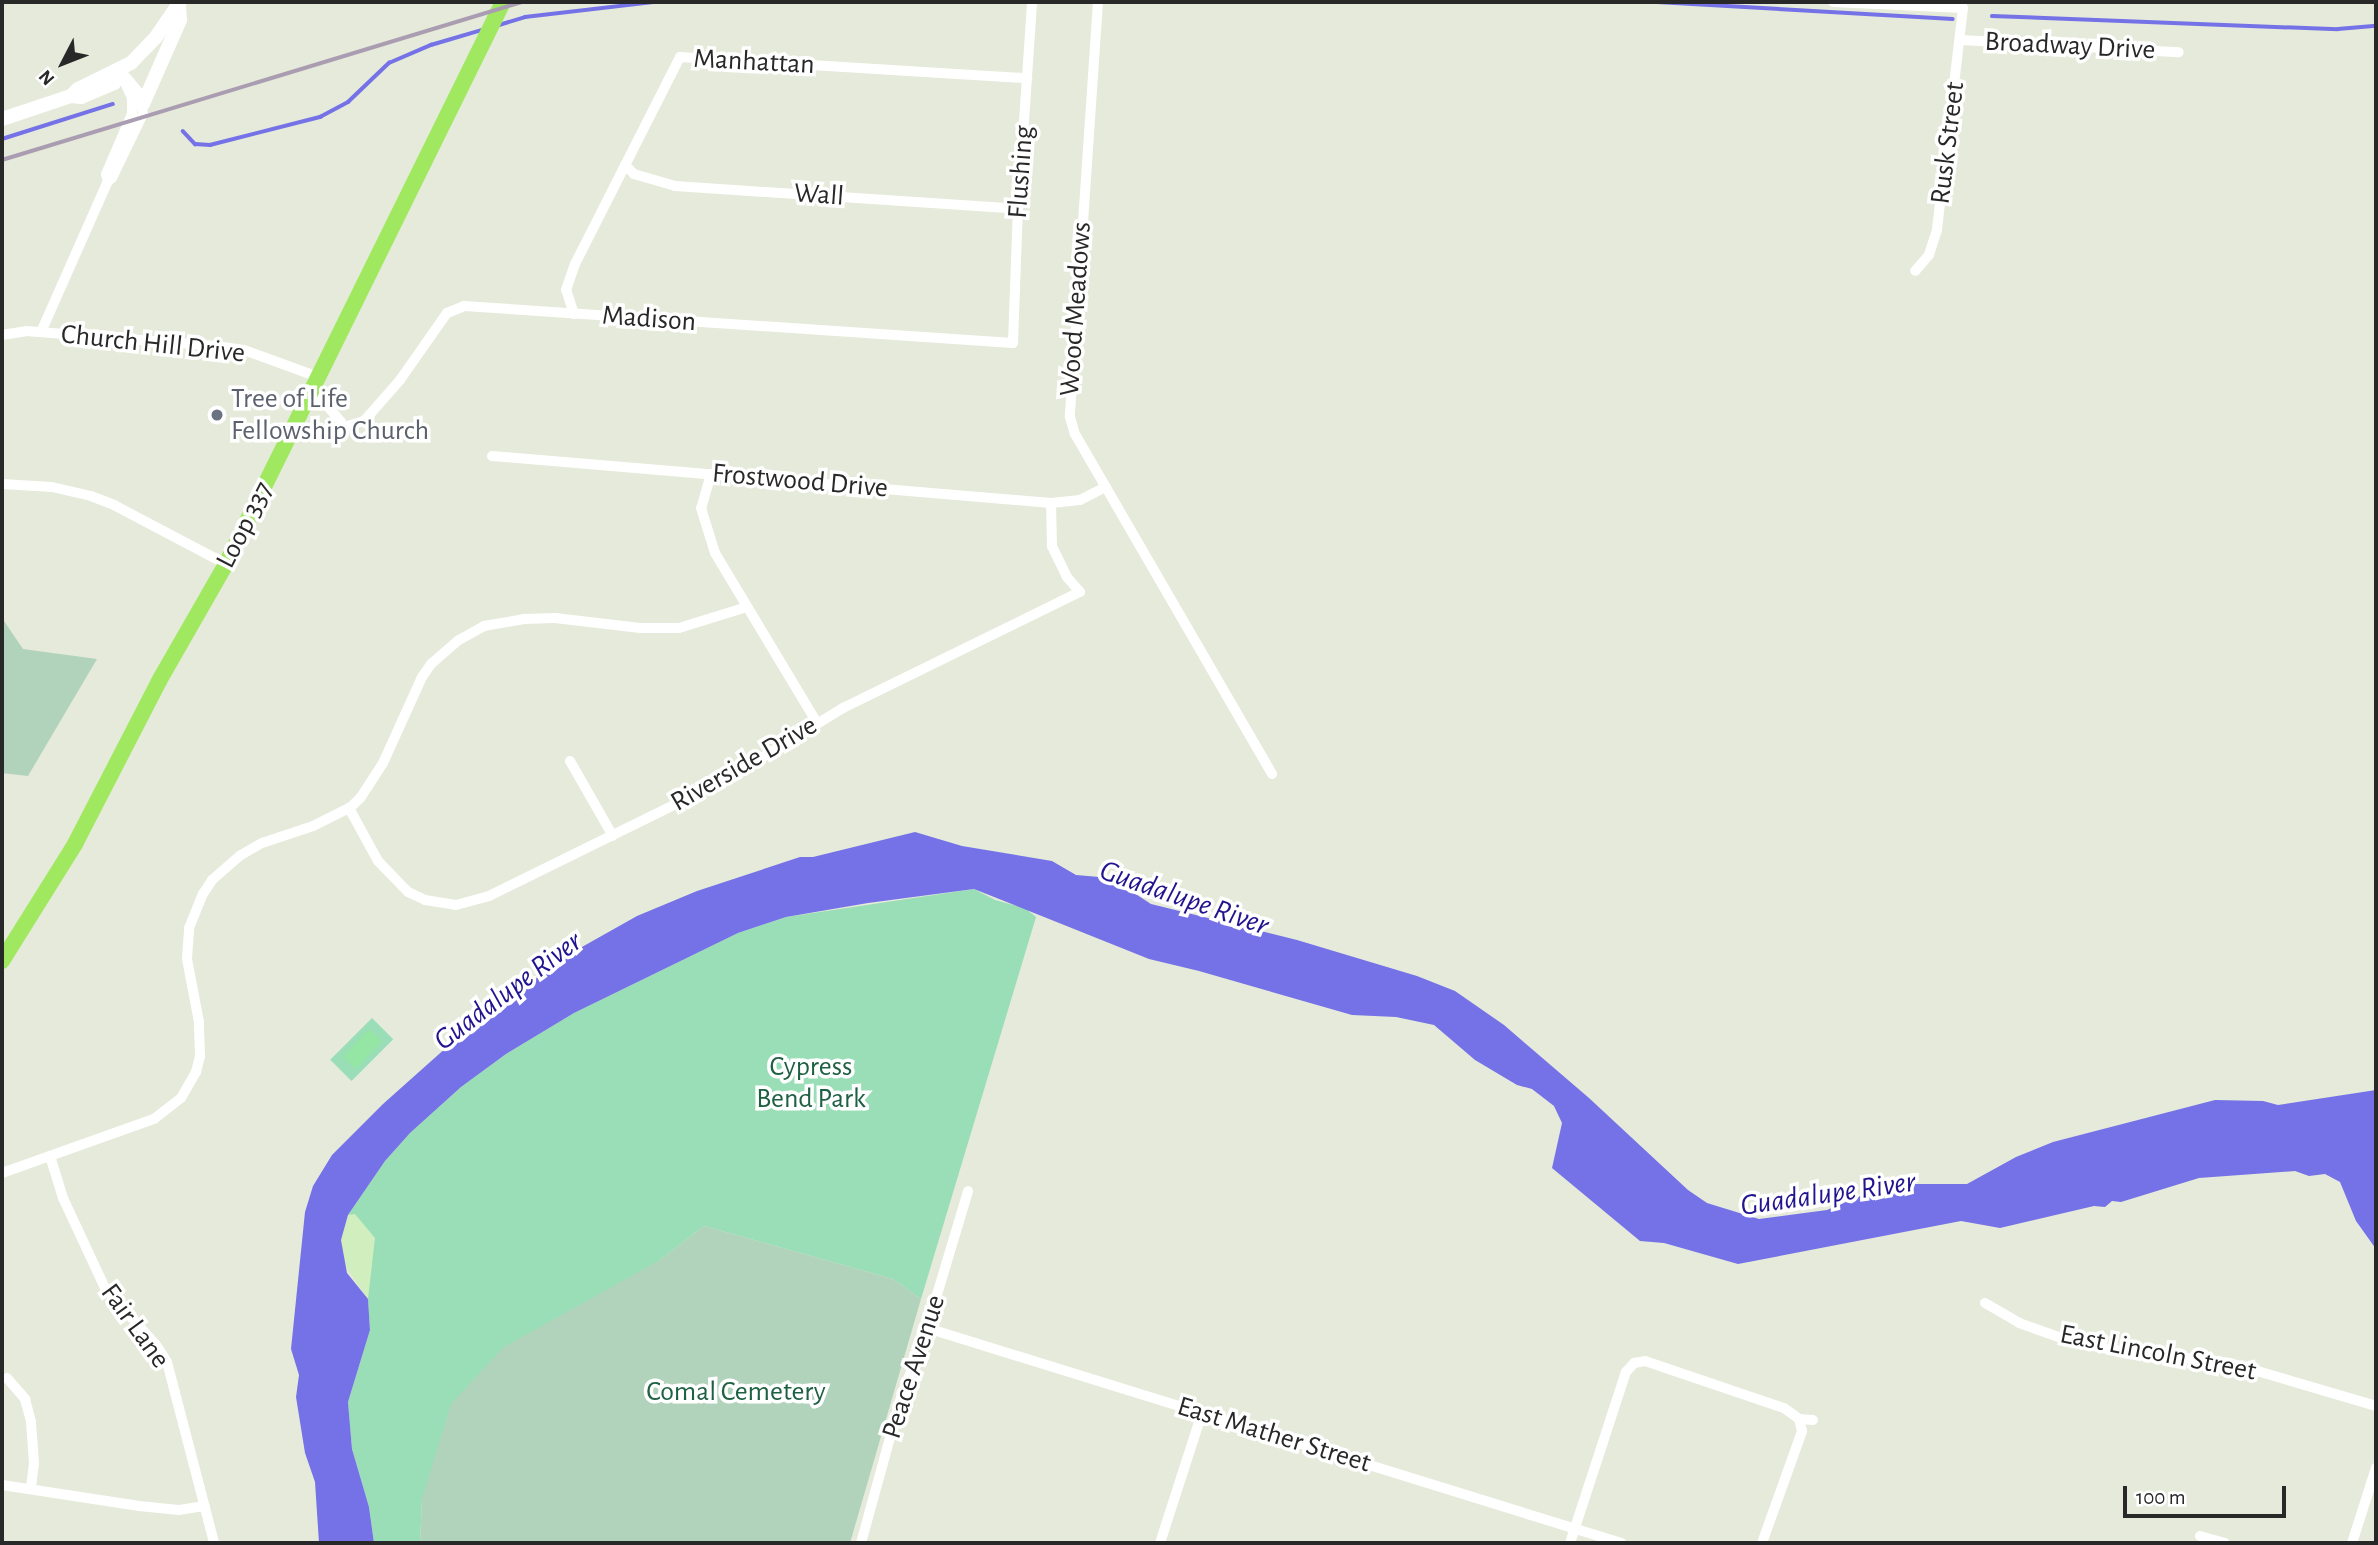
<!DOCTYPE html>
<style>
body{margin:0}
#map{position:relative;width:2378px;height:1545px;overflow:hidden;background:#e5eada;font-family:"Alegreya Sans",sans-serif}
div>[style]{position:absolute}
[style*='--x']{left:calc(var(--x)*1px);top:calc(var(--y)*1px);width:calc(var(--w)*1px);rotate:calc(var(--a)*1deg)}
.green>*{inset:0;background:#99deb6;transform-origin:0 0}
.sand>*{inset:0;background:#d1eebe}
.cemetery>*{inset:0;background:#b2d3bb}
.pitch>*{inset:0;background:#95e5a4;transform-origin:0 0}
.water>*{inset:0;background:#7572e7}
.stream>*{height:3.5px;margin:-1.75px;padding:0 1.75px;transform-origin:1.75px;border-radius:1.75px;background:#7572e7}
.street>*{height:10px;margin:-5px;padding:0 5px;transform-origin:5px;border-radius:5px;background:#fff}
.secondary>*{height:14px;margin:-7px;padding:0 7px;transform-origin:7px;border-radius:7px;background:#fff}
.primary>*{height:16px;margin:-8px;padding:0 8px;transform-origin:8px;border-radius:8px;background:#a1e861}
.rail>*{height:3.5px;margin:-1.75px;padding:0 1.75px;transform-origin:1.75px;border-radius:1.75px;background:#aa9db1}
.dots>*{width:19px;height:19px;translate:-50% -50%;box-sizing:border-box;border:4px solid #fff;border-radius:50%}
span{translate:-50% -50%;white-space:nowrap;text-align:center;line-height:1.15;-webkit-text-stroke:7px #fff;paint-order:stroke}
.street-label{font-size:28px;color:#282828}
.worship-label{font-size:28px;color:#5b616d}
.left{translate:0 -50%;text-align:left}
.park-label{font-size:28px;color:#1d6042}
.water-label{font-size:30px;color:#21148f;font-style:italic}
.frame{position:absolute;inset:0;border:4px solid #282828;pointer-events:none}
.north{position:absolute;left:28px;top:28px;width:70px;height:70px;-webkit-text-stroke:5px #fff;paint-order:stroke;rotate:228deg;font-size:19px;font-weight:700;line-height:28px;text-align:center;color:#282828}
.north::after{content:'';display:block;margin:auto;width:24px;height:32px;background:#282828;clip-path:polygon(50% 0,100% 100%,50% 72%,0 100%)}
.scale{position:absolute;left:2123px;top:1486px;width:163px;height:32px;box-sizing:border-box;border:4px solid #282828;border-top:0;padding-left:9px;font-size:21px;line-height:24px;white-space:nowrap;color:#282828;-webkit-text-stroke:5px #fff;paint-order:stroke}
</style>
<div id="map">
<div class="green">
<div style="clip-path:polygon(974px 889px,995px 900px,1025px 908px,1036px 917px,921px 1299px,893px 1279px,704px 1226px,660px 1260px,422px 1499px,420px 1543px,374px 1543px,369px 1507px,352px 1449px,348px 1402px,370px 1330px,368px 1299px,360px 1287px,348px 1215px,385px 1161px,410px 1133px,461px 1087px,506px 1054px,574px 1013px,738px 933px,786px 917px)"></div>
<div style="left:372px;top:1018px;width:30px;height:59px;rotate:45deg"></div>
</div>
<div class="sand">
<div style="clip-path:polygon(355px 1214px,375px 1238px,368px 1299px,343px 1263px,341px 1240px,348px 1215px)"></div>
</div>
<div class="cemetery">
<div style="clip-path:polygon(2px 618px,23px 649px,97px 659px,28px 776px,2px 773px)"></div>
<div style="clip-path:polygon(704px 1226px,893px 1279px,921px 1299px,850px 1543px,420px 1543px,422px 1499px,451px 1404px,504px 1347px,660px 1260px)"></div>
</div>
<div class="pitch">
<div style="left:369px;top:1029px;width:18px;height:38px;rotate:43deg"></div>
</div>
<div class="water">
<div style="clip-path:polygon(915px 832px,962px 846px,1052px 861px,1076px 875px,1111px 878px,1151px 904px,1297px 940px,1417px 976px,1455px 991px,1504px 1025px,1589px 1098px,1688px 1190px,1707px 1203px,1759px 1219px,1827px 1210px,1865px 1194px,1905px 1184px,1967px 1184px,2016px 1157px,2053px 1142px,2215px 1100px,2263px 1101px,2278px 1105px,2376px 1090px,2376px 1249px,2356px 1221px,2340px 1182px,2325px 1174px,2309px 1176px,2295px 1171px,2199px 1178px,2121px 1202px,2112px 1201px,2105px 1207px,2094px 1206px,2000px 1228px,1961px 1221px,1738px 1264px,1664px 1243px,1640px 1241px,1552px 1168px,1562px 1123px,1554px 1106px,1532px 1089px,1517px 1085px,1475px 1060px,1434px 1025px,1396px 1017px,1352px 1015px,1199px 971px,1149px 959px,974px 889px,868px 903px,786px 917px,738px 933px,574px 1013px,506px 1054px,461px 1087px,410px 1133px,385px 1161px,348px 1215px,341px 1240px,347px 1273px,368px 1299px,370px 1330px,348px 1402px,352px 1449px,369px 1507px,374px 1543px,319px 1543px,315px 1482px,305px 1453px,296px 1397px,299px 1375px,291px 1349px,305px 1212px,313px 1186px,332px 1155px,383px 1104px,475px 1022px,573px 952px,637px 916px,697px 891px,800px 857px,813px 857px)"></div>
</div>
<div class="stream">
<div style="--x:1657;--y:2;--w:296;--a:3.3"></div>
<div style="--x:1992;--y:16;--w:346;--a:2.2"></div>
<div style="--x:2338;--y:29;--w:38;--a:-5"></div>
<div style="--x:496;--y:26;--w:30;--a:-17"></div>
<div style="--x:525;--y:17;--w:131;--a:-6.6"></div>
<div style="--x:183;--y:131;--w:18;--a:47"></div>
<div style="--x:195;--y:144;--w:15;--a:4"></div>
<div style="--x:210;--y:145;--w:114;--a:-14.3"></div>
<div style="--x:320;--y:117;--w:32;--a:-28"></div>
<div style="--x:348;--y:102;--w:57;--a:-43.6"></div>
<div style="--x:389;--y:63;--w:46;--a:-23.2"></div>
<div style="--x:431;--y:45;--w:53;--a:-16.4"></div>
<div style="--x:2;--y:139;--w:116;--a:-17.5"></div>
</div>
<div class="street">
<div style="--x:1098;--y:2;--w:416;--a:93.9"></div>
<div style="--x:1070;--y:417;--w:18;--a:74"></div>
<div style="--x:1075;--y:434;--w:393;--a:59.9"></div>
<div style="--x:1833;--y:2;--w:130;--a:2.6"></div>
<div style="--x:1963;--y:8;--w:224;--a:96.7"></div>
<div style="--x:1937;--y:230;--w:26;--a:108"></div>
<div style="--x:1929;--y:255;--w:21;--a:131"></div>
<div style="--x:1961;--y:40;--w:218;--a:3.2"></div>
<div style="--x:625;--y:165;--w:13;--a:45"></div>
<div style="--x:634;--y:174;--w:43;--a:16.3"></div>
<div style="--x:675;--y:186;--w:344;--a:3.8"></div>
<div style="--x:108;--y:181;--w:7;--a:-106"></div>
<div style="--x:106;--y:174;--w:65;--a:-66.6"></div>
<div style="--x:132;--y:114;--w:16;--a:-90"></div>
<div style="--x:132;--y:98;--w:31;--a:-115"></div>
<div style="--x:574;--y:314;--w:25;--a:-108"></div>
<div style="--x:566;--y:290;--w:28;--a:-71"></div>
<div style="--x:575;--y:264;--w:232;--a:-63.1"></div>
<div style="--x:680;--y:57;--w:348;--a:3.5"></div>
<div style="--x:41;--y:332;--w:165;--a:-66.1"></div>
<div style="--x:108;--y:181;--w:5;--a:-37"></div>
<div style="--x:112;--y:178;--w:71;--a:-64.2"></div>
<div style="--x:143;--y:114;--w:20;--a:-99"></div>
<div style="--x:140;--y:94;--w:33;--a:-130"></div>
<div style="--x:2;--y:335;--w:24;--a:-9"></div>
<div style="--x:26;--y:331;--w:191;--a:4.5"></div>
<div style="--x:216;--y:346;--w:28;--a:8"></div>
<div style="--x:244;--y:350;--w:79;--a:20"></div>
<div style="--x:313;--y:389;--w:43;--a:49.7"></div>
<div style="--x:341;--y:422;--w:5;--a:90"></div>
<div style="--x:293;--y:427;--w:41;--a:4.2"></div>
<div style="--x:334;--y:430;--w:31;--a:-17"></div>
<div style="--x:364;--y:421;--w:55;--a:-48.7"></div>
<div style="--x:400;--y:380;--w:82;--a:-55"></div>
<div style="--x:447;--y:313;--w:18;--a:-22"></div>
<div style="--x:464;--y:306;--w:550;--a:3.86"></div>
<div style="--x:1013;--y:343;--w:134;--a:-87.9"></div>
<div style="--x:1018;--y:209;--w:207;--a:-86.1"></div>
<div style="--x:492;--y:456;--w:561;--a:4.81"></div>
<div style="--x:1051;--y:503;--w:29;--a:-6"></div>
<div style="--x:1080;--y:500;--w:29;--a:-27"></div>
<div style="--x:711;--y:474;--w:35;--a:106"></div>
<div style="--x:701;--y:508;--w:47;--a:72.7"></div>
<div style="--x:715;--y:553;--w:198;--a:59"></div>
<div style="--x:2;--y:484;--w:50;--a:3.4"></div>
<div style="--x:52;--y:487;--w:40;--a:13"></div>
<div style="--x:91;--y:496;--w:25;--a:21"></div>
<div style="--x:114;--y:505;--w:127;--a:27.8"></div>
<div style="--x:570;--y:761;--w:86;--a:60.2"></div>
<div style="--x:349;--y:808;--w:60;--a:61.3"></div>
<div style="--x:378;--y:861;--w:43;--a:45.9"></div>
<div style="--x:408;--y:892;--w:19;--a:25"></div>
<div style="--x:425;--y:900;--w:31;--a:9"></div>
<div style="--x:456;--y:905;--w:34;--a:-15"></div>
<div style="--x:489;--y:896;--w:265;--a:-26.2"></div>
<div style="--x:727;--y:779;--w:136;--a:-31.5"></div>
<div style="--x:843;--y:708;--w:264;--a:-26.1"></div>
<div style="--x:1080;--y:592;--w:20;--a:-131"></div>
<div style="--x:1067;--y:577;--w:34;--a:-116"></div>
<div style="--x:1052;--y:546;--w:43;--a:-91.3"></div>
<div style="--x:50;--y:1156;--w:44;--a:72.8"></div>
<div style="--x:63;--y:1198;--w:99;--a:65"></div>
<div style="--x:105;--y:1288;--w:76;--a:48.2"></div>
<div style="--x:156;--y:1345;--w:20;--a:57"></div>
<div style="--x:167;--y:1362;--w:187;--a:75.4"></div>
<div style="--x:2;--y:1173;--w:161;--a:-19.6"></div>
<div style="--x:154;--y:1119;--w:34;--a:-38"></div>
<div style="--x:181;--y:1098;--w:30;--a:-60"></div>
<div style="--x:196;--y:1072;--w:16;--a:-76"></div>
<div style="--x:200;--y:1056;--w:34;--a:-92"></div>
<div style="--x:199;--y:1022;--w:64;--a:-100.8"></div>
<div style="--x:187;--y:959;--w:31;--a:-86"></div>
<div style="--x:189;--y:928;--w:37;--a:-68"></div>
<div style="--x:203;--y:894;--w:17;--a:-57"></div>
<div style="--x:212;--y:880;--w:38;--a:-41"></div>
<div style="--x:241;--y:855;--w:24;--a:-30"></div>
<div style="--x:262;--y:843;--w:54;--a:-18.4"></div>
<div style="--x:313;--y:826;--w:42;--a:-26.6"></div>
<div style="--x:351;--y:807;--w:14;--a:-45"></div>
<div style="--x:361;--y:797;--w:40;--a:-57.1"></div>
<div style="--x:383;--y:763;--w:94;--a:-65.6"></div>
<div style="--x:422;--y:677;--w:16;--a:-55"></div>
<div style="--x:431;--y:664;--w:37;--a:-41"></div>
<div style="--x:459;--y:640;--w:29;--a:-29"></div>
<div style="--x:484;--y:626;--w:41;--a:-9.9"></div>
<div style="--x:524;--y:619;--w:31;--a:-2"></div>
<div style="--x:555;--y:618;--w:86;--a:6.7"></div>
<div style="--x:640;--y:628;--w:39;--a:0"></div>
<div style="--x:679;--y:628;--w:71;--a:-17.2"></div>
<div style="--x:1985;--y:1303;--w:39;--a:30"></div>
<div style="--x:2019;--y:1323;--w:54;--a:19.4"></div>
<div style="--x:2070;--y:1341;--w:44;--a:11.8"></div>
<div style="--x:2113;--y:1350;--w:118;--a:6.3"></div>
<div style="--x:2230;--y:1363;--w:152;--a:16.4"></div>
<div style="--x:927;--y:1328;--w:727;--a:17.21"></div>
<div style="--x:7;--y:1378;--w:28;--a:49"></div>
<div style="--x:25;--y:1399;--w:24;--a:75"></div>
<div style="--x:31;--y:1422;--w:41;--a:85.8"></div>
<div style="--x:34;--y:1463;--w:26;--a:97"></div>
<div style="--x:2;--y:1485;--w:139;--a:8.7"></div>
<div style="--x:139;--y:1506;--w:40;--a:5.7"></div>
<div style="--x:179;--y:1510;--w:26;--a:-9"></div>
<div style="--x:2200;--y:1536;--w:26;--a:16"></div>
<div style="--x:861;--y:1543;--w:147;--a:-74.6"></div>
<div style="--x:900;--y:1401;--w:78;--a:-69.7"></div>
<div style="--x:927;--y:1328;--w:143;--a:-73.3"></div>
<div style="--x:1160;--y:1543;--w:137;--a:-72.1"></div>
<div style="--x:1570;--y:1543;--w:180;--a:-71.9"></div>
<div style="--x:1626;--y:1372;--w:12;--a:-48"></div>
<div style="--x:1634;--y:1363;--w:11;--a:-10"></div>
<div style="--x:1645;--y:1361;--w:147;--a:18.7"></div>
<div style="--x:1784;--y:1408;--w:19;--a:36"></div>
<div style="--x:1799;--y:1419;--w:14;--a:4"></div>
<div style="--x:1762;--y:1543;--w:119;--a:-70.3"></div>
<div style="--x:1802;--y:1431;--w:12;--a:-104"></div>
<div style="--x:2352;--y:1543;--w:79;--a:-72.3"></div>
</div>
<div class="secondary">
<div style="--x:71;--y:96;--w:10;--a:-45"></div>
<div style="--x:78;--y:89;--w:59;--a:-26.1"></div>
<div style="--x:131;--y:63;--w:36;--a:-46"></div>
<div style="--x:156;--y:37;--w:42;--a:-55.6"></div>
<div style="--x:143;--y:104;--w:92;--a:-66.2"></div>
<div style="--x:180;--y:20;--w:16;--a:-94"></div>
<div style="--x:2;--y:119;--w:73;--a:-18.4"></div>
<div style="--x:71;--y:96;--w:10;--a:6"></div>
<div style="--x:81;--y:97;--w:36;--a:-23"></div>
<div style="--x:114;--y:83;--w:15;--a:-70"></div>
</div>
<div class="primary">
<div style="--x:2;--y:961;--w:138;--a:-58"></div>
<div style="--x:75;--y:844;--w:183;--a:-62.7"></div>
<div style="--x:159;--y:681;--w:135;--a:-60.2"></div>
<div style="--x:226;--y:564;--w:627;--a:-63.76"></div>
</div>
<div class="rail">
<div style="--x:2;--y:160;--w:543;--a:-16.9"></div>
</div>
<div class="dots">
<div style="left:217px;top:415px;background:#6b7280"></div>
</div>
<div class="street-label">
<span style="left:2070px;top:46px;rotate:3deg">Broadway Drive</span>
<span style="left:754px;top:62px;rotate:3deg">Manhattan</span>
<span style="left:1948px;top:143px;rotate:-83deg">Rusk Street</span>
<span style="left:1021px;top:172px;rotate:-86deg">Flushing</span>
<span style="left:819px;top:195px;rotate:4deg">Wall</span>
<span style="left:1076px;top:309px;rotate:-86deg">Wood Meadows</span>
<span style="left:649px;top:319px;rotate:4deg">Madison</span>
<span style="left:153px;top:344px;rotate:6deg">Church Hill Drive</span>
<span style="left:800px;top:481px;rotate:5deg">Frostwood Drive</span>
<span style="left:245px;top:525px;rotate:-63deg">Loop 337</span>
<span style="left:744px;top:764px;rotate:-30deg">Riverside Drive</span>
<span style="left:135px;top:1326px;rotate:54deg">Fair Lane</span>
<span style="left:2158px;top:1353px;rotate:11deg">East Lincoln Street</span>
<span style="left:914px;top:1367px;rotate:-72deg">Peace Avenue</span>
<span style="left:1274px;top:1435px;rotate:17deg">East Mather Street</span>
</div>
<div class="worship-label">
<span class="left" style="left:231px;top:415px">Tree of Life<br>Fellowship Church</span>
</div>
<div class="park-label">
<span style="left:811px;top:1083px">Cypress<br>Bend Park</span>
<span style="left:736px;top:1392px">Comal Cemetery</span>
</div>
<div class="water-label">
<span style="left:1184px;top:898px;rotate:19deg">Guadalupe River</span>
<span style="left:508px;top:991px;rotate:-37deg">Guadalupe River</span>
<span style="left:1828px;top:1194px;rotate:-8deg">Guadalupe River</span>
</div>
<div class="frame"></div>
<div class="north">N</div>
<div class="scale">100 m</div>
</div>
